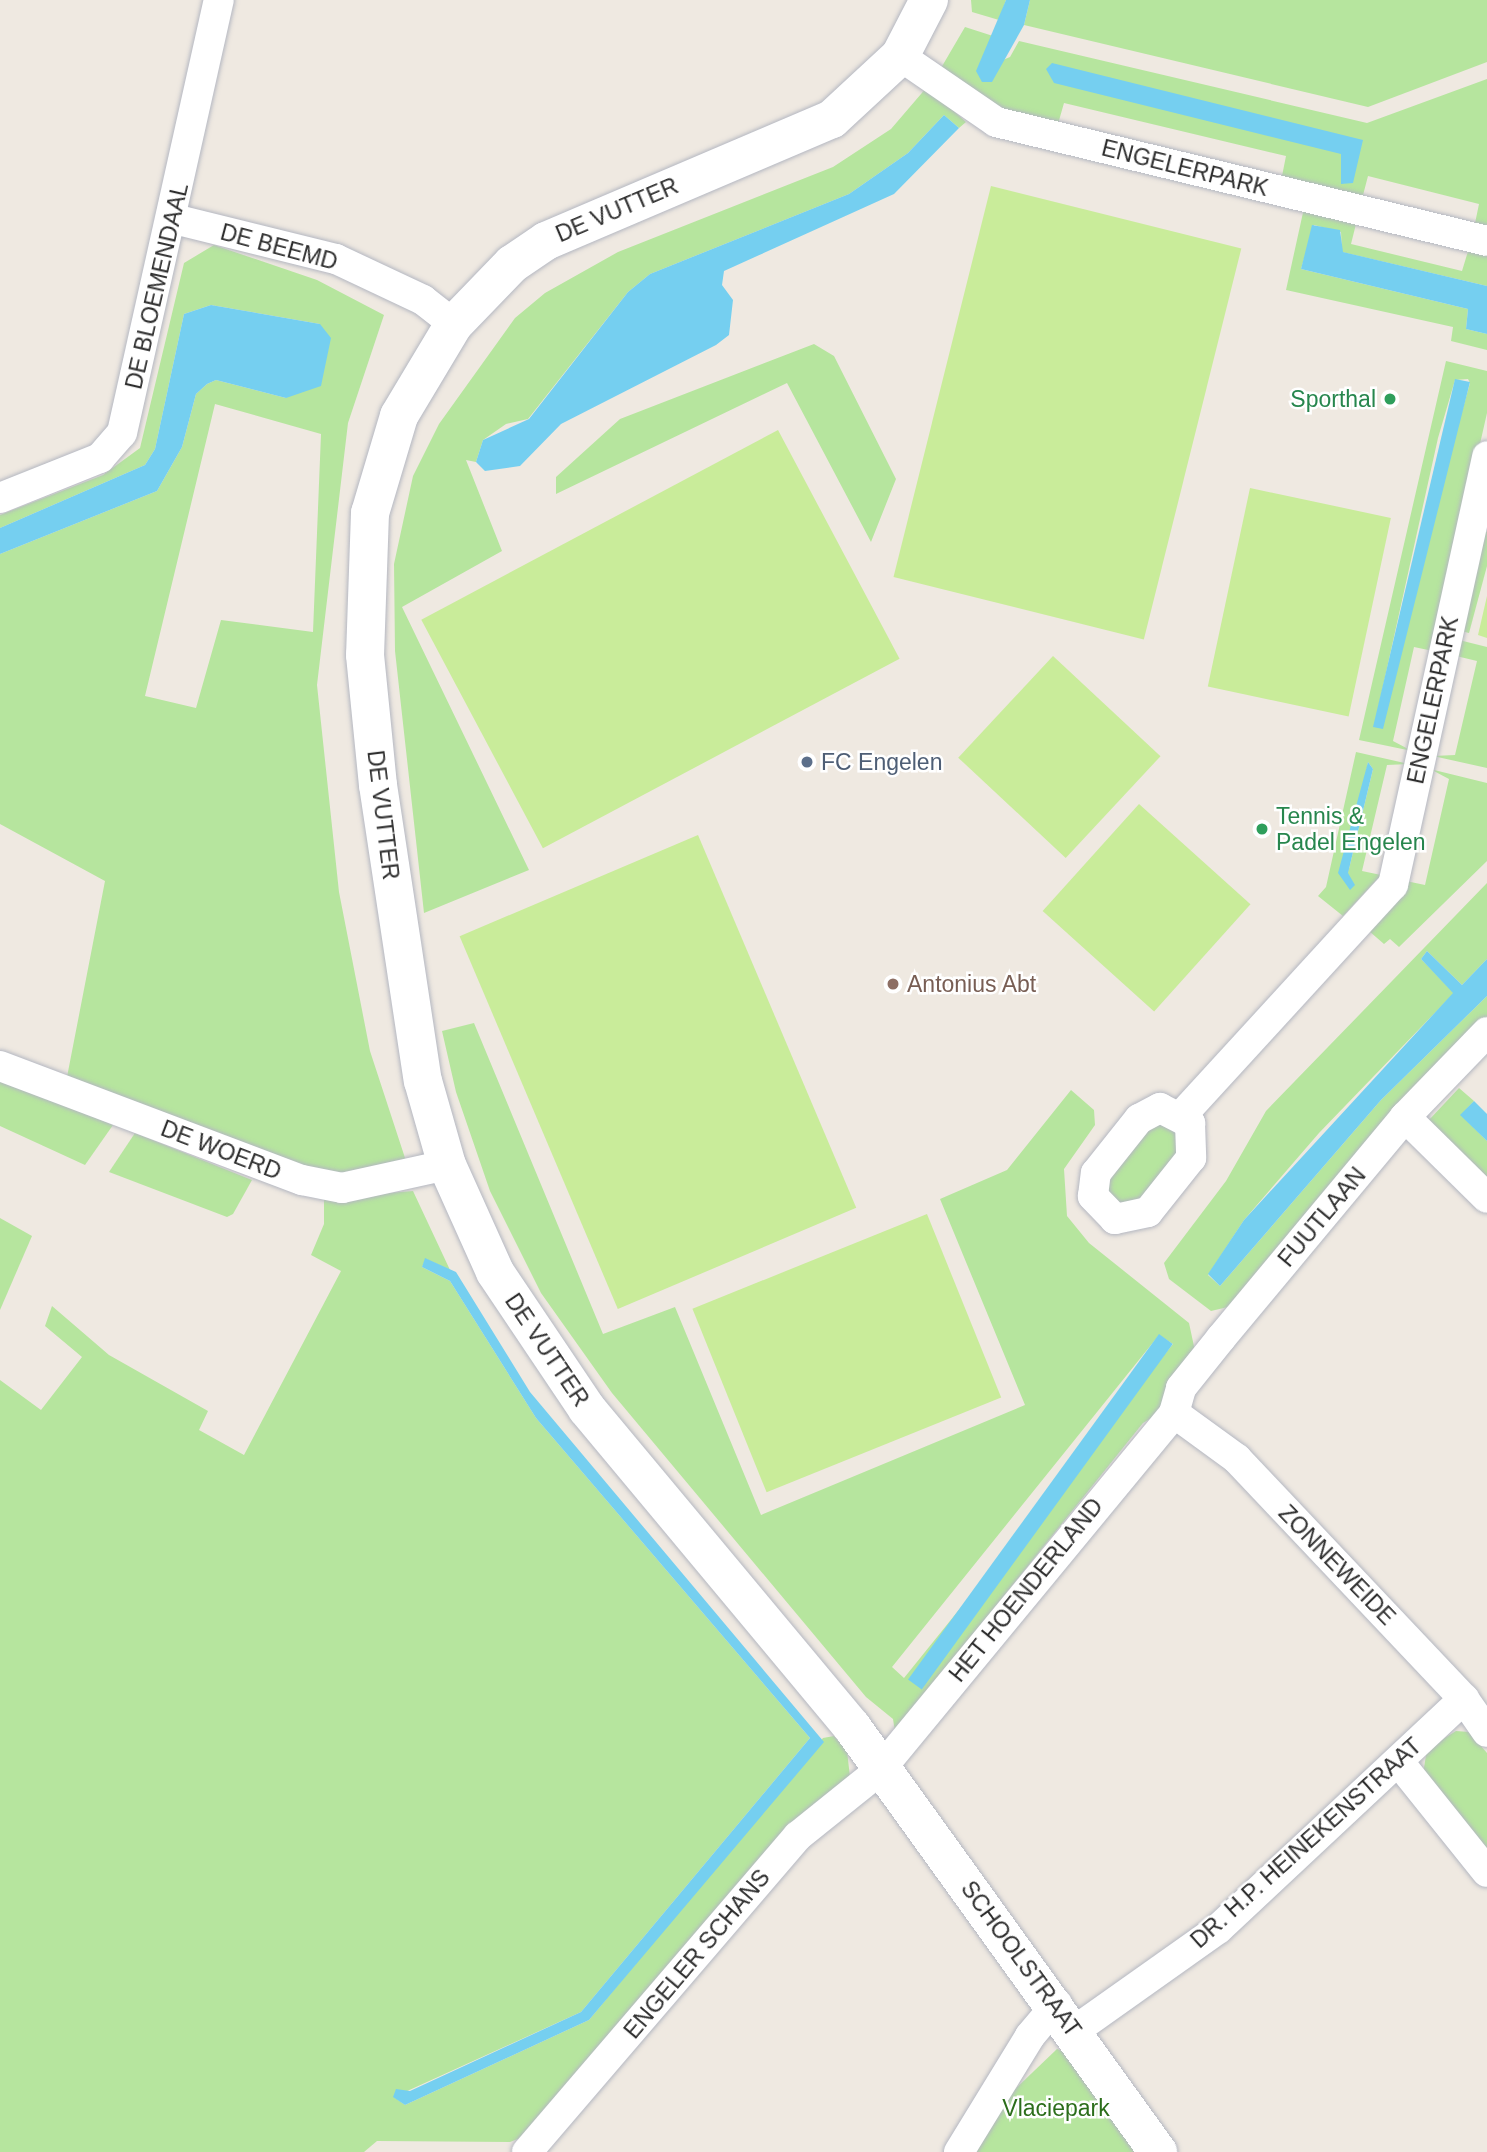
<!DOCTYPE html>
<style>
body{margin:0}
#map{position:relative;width:1487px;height:2152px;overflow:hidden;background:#efe9e1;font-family:Arial,sans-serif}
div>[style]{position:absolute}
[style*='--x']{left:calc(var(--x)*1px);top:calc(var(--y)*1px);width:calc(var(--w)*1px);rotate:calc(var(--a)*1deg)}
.green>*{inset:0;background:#b6e59e}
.pitch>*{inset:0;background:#c9ec9a;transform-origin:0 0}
.water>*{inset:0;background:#75cff0;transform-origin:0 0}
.roads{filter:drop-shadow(0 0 2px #b4b7c1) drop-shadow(0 0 2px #b4b7c1)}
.street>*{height:30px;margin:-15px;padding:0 15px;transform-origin:15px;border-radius:15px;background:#fff}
.secondary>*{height:38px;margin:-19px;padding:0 19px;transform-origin:19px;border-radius:19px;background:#fff}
.dots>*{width:19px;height:19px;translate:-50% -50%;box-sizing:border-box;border:4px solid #fff;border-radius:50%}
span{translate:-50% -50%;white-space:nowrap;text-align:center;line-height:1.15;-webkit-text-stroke:5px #fff;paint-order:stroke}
.street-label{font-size:23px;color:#2e2e2e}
.leisure-label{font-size:23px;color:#27864d}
.right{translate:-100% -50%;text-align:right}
.left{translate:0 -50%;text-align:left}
.service-label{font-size:23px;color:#4e5e75}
.education-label{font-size:23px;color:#785e54}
.park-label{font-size:23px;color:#2c6e1b}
</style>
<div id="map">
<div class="green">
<div style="clip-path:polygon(971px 0,1006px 0,999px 20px,972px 12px)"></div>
<div style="clip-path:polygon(1030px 0,1487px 0,1487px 62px,1368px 107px,1024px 25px)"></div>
<div style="clip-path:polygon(965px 27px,993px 36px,977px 71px,1010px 57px,1019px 41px,1367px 123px,1487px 79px,1487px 231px,1474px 228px,1479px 204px,1368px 176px,1362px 199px,1281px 181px,1286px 156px,1064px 103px,1058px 124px,999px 110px,941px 68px)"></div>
<div style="clip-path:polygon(927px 87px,966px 122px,959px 128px,944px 115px,908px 153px,849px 194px,650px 274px,628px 292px,528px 419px,506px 424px,483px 440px,476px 462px,466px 460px,502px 551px,402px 607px,529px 870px,424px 913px,395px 651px,394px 564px,413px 476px,439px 424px,515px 318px,545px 293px,618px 252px,833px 167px,891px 129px)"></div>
<div style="clip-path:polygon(1304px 208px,1357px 220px,1351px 244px,1462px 271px,1469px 248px,1487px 253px,1487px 286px,1342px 252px,1341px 232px,1314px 225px,1301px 269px,1468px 309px,1466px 329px,1487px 334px,1487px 350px,1451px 341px,1453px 327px,1286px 290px)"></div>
<div style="clip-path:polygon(evenodd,214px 245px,317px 280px,384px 315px,348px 423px,317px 685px,339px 892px,370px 1051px,406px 1161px,382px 1172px,321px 1176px,67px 1077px,105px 881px,0 824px,0 554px,157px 491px,182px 447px,196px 394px,207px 384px,216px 380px,286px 398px,320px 324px,211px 305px,184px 314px,155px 449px,145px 465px,0 528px,0 515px,103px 475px,140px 448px,184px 263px,214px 245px,215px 404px,321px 434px,313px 632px,221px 620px,196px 708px,145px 696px,215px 404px)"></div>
<div style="clip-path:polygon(814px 344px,834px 356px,896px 479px,871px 542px,787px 383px,556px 494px,556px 477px,620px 419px)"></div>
<div style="clip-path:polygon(evenodd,1446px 361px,1487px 371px,1487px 413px,1433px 651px,1414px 647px,1393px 741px,1412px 751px,1359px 740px,1446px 361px,1468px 379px,1470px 383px,1374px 727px,1438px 438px,1455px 380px,1468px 379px)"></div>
<div style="clip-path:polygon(1481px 531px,1487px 532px,1487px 566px,1469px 633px,1458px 630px)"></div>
<div style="clip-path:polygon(1455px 639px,1487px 647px,1487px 768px,1433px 756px,1455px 755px,1477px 661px,1452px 655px)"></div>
<div style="clip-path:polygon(evenodd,1356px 752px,1409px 764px,1387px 765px,1362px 871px,1381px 875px,1343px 916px,1318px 896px,1326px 887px,1356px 752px,1368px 762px,1373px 769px,1348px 873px,1368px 762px)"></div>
<div style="clip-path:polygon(1430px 769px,1487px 783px,1487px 861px,1399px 947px,1390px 939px,1384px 944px,1369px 931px,1406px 881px,1425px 885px,1449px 779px)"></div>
<div style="clip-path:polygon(1487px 883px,1487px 959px,1462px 985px,1427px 951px,1421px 959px,1454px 993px,1319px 1133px,1244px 1220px,1208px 1275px,1220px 1286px,1381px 1100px,1487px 996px,1487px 1017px,1398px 1109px,1232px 1306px,1211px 1311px,1169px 1279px,1164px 1263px,1226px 1181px,1266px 1111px)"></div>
<div style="clip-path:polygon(evenodd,474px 1023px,603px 1334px,675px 1307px,761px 1515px,1025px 1405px,940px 1199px,1007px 1170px,1071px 1090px,1094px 1110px,1095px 1125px,1064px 1169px,1067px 1216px,1089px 1243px,1189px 1323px,1195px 1351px,1163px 1411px,1143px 1423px,895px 1731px,893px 1719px,866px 1697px,612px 1393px,541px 1293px,490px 1191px,456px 1092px,442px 1031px,474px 1023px,1159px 1335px,1173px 1344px,904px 1678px,892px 1667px,1159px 1335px)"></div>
<div style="clip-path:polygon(0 1077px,113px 1125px,85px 1165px,0 1126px)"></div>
<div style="clip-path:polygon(1459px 1088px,1474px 1101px,1461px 1115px,1487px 1141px,1487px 1186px,1428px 1121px)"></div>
<div style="clip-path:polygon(1169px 1122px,1183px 1144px,1139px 1203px,1126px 1209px,1108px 1198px,1107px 1179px,1148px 1127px)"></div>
<div style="clip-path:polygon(135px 1133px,252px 1180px,233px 1214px,227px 1217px,109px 1172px)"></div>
<div style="clip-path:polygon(413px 1191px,450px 1270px,426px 1259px,422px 1267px,450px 1281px,536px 1418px,810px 1738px,581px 2012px,394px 2097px,405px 2105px,589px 2020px,823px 1738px,834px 1736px,847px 1751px,850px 1777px,523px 2137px,510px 2142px,377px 2141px,364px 2152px,0 2152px,0 1380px,41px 1410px,82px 1357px,45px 1326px,52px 1306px,109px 1355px,208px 1411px,199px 1430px,244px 1455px,341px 1271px,311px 1255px,324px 1224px,324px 1198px)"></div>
<div style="clip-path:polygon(0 1218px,32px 1236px,0 1310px)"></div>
<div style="clip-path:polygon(1456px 1731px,1469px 1732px,1487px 1753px,1487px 1855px,1423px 1774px,1427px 1749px)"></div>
<div style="clip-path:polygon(1057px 2049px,1067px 2053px,1147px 2152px,976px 2152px,1009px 2095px)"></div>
</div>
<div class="pitch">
<div style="left:991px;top:186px;width:258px;height:403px;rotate:14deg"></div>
<div style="left:778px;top:430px;width:259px;height:404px;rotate:62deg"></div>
<div style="left:1250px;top:488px;width:144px;height:203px;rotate:12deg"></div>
<div style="clip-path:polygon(1487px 596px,1487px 638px,1478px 635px)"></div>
<div style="left:1053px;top:656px;width:147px;height:139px;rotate:43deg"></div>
<div style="left:1139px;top:804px;width:150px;height:144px;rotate:42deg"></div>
<div style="left:698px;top:835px;width:405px;height:259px;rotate:67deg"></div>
<div style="left:927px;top:1214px;width:198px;height:253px;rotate:68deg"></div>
</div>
<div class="water">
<div style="clip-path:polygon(1006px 0,1030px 0,1024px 25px,992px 82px,982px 82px,976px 71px)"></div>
<div style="clip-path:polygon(1052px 63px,1363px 140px,1353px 183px,1341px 184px,1341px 154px,1054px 83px,1046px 69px)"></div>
<div style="clip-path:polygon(944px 115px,959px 128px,894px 194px,724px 271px,722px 285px,733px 300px,729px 335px,716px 345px,561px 424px,520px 466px,485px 471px,476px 462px,483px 440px,529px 419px,628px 292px,650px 274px,849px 194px,908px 153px)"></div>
<div style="clip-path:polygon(1312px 225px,1340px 230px,1343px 252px,1487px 286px,1487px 334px,1466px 329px,1468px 309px,1301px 269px)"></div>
<div style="clip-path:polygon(211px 305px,320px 324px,331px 338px,321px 386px,286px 398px,216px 380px,207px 384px,196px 394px,182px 447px,157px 491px,0 554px,0 528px,145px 465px,155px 449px,184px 314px)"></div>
<div style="clip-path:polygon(1455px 379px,1470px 382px,1383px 729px,1373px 727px)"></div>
<div style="clip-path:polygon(1368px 762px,1373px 769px,1348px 873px,1355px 885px,1350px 890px,1338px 873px)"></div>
<div style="clip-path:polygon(1427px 951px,1462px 985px,1487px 959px,1487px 996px,1381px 1100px,1220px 1286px,1208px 1274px,1244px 1220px,1453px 993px,1421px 959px)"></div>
<div style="clip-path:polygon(1474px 1101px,1487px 1114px,1487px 1141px,1460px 1115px)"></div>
<div style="clip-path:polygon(425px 1258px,456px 1272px,530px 1392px,824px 1742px,589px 2020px,405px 2105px,393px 2097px,396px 2089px,410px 2091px,581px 2012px,810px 1738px,536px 1418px,450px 1281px,422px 1267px)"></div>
<div style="left:1159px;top:1334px;width:17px;height:427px;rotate:36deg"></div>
</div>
<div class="roads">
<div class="street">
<div style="--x:900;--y:56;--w:116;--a:34.5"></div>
<div style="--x:996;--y:122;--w:505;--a:13.62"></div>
<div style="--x:174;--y:219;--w:167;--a:13.9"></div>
<div style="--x:336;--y:259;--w:96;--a:25.2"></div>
<div style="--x:423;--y:300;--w:39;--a:38"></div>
<div style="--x:0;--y:498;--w:108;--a:-21.8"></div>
<div style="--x:100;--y:458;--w:33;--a:-49"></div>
<div style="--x:122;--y:433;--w:444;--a:-77.4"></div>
<div style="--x:0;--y:1066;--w:323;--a:20.7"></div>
<div style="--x:302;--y:1180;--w:41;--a:11.3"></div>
<div style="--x:342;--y:1188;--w:107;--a:-12.4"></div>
<div style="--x:1160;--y:1108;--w:34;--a:27"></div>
<div style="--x:1190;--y:1123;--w:35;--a:88"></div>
<div style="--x:1191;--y:1158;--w:69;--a:128.5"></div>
<div style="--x:1148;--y:1212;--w:34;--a:168"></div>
<div style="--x:1115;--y:1219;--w:32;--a:-134"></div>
<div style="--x:1093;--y:1196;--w:23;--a:-83"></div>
<div style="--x:1096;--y:1173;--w:69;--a:-51.5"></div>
<div style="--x:1139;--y:1119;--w:24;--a:-28"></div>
<div style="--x:1182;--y:1115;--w:312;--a:-47.5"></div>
<div style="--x:1393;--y:885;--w:439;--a:-77.6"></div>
<div style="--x:1405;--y:1117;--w:115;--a:44.6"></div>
<div style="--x:1174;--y:1413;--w:26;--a:-74"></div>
<div style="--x:1181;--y:1388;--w:64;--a:-51.3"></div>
<div style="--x:1221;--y:1338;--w:288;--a:-50.2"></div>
<div style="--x:1405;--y:1117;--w:118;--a:-46"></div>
<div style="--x:1174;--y:1413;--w:78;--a:36.1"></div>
<div style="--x:1237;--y:1459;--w:330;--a:46.6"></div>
<div style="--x:1464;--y:1699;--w:40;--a:55.1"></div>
<div style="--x:1398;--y:1761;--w:142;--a:51.3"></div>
<div style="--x:1074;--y:2031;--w:176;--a:-35.3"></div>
<div style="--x:1218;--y:1929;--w:337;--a:-43.1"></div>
<div style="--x:527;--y:2152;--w:416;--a:-49.4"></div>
<div style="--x:798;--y:1836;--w:105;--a:-38.8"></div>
<div style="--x:880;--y:1770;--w:462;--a:-50.5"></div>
<div style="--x:959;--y:2152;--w:136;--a:-58.5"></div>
<div style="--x:1030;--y:2036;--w:42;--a:-49.8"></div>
</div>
<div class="secondary">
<div style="--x:929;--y:0;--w:63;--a:117.4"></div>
<div style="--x:900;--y:56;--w:93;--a:137.2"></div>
<div style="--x:832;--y:119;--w:311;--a:156.9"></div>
<div style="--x:546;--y:241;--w:41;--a:145.9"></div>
<div style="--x:512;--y:264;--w:83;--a:134"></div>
<div style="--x:454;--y:324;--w:107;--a:120.9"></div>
<div style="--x:399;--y:416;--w:101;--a:106.6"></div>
<div style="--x:370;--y:513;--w:142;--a:92"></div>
<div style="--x:365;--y:655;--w:131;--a:84.3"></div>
<div style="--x:378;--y:785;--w:299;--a:81.4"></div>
<div style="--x:423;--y:1081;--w:87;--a:74.1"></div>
<div style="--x:447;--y:1165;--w:117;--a:65.8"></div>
<div style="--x:495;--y:1272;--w:165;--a:56.1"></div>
<div style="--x:587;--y:1409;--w:414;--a:50.2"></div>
<div style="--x:852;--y:1727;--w:524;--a:54.25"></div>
</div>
</div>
<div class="dots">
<div style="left:1390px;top:399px;background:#2e9e5b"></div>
<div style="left:807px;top:762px;background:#5c6f8a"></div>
<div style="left:1262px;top:829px;background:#2e9e5b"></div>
<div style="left:893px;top:984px;background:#8d6e63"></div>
</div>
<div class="street-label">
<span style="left:1185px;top:168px;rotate:14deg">ENGELERPARK</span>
<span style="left:617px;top:210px;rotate:-23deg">DE VUTTER</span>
<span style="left:279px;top:247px;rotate:15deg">DE BEEMD</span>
<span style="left:157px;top:286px;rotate:-77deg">DE BLOEMENDAAL</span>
<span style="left:1433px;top:700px;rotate:-78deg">ENGELERPARK</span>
<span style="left:383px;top:815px;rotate:83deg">DE VUTTER</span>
<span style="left:221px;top:1150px;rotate:21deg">DE WOERD</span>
<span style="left:1322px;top:1217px;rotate:-50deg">FUUTLAAN</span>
<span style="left:547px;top:1350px;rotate:56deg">DE VUTTER</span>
<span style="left:1337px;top:1565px;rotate:46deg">ZONNEWEIDE</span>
<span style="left:1026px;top:1590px;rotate:-51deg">HET HOENDERLAND</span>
<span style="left:1306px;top:1843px;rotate:-42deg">DR. H.P. HEINEKENSTRAAT</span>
<span style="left:697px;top:1954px;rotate:-50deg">ENGELER SCHANS</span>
<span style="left:1021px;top:1959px;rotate:54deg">SCHOOLSTRAAT</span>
</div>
<div class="leisure-label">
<span class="right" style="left:1376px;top:399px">Sporthal</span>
<span class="left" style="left:1276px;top:829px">Tennis &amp;<br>Padel Engelen</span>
</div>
<div class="service-label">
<span class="left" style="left:821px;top:762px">FC Engelen</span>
</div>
<div class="education-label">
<span class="left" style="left:907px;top:984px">Antonius Abt</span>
</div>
<div class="park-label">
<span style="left:1056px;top:2108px">Vlaciepark</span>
</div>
</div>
